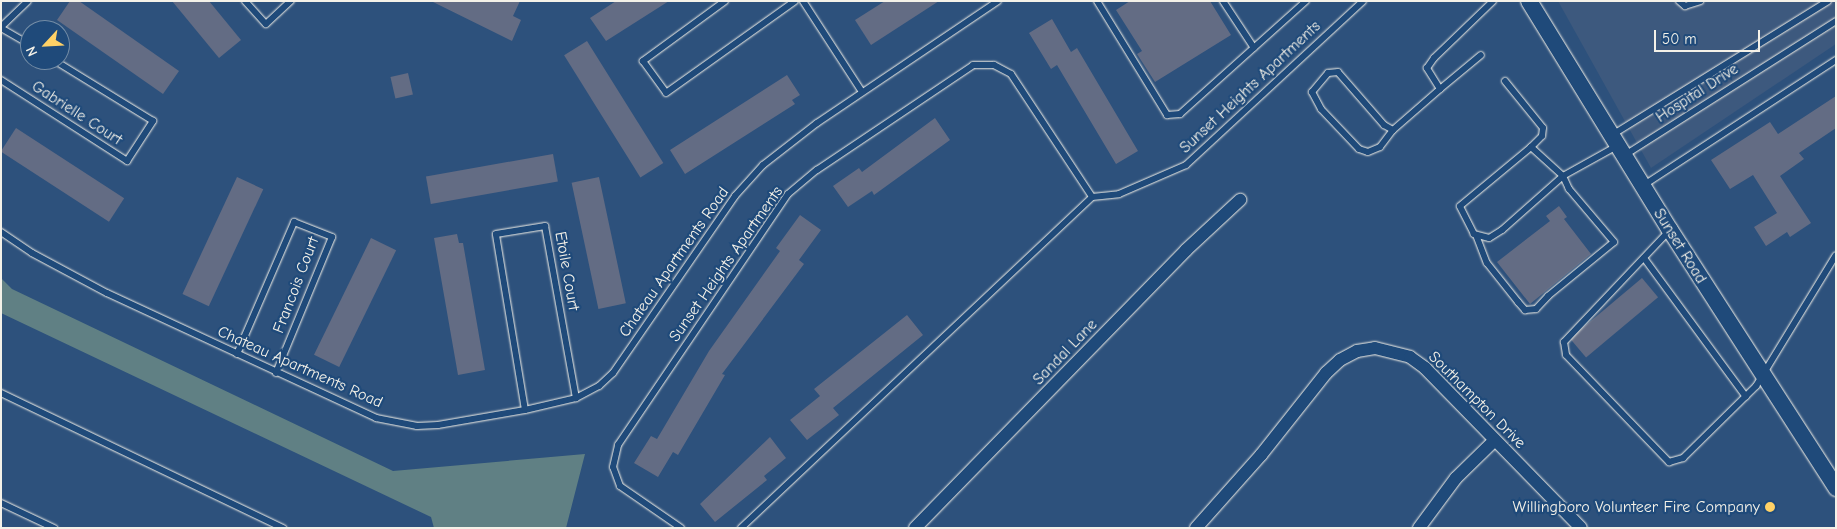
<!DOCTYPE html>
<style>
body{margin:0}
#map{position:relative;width:1837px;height:529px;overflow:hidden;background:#2d517c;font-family:"Comic Neue",sans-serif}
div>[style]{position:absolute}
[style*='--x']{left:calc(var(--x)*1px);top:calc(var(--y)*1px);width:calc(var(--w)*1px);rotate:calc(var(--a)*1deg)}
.built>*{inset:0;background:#3d597e}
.green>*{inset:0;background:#608084}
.building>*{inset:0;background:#636c84;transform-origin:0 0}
.roads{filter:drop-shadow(0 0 1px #f4f1e8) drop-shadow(0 0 1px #f4f1e8)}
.service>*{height:6px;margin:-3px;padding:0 3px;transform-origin:3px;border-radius:3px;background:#1f4a7a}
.minor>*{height:12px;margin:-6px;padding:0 6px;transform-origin:6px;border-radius:6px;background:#1f4a7a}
.tertiary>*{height:16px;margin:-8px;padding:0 8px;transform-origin:8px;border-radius:8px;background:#1f4a7a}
.dots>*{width:14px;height:14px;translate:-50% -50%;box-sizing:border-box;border:2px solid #1f4a7a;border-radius:50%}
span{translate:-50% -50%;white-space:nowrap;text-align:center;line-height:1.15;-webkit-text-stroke:4.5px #1f4a7a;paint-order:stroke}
.street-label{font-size:16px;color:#f4f1e8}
.poi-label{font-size:16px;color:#f4f1e8}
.right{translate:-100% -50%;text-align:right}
.frame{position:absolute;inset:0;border:2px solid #f4f1e8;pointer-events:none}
.north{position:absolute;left:20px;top:20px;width:50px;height:50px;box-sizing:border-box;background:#1f4a7a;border:1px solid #748da6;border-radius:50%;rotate:245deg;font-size:14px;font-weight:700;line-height:20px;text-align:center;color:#f4f1e8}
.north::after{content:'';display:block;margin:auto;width:18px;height:22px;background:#ffd166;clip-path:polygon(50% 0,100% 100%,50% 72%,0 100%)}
.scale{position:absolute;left:1654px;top:30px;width:106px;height:22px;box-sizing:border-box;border:2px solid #f4f1e8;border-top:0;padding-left:6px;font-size:15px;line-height:18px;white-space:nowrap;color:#f4f1e8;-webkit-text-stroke:4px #1f4a7a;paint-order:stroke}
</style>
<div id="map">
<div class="built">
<div style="clip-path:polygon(1558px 1px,1836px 1px,1836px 44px,1651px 168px)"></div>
</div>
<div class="green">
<div style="clip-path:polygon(1px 278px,12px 289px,393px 471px,585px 454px,566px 528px,434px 528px,431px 517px,1px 313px)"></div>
</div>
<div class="building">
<div style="clip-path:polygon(70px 1px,79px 1px,179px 71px,163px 94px,57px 20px)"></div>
<div style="clip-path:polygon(172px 1px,209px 1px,241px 40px,219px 58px)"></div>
<div style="clip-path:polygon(431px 1px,520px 1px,513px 16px,521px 20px,512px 41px)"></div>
<div style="clip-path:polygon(616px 1px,669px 1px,606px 41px,590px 18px)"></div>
<div style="clip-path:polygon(885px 1px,939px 1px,871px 45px,855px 20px)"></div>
<div style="clip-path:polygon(1130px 1px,1210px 1px,1231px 35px,1155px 82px,1137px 54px,1142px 51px,1116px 10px)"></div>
<div style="clip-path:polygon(1052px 19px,1071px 52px,1077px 48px,1138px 151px,1116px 164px,1057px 65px,1051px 69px,1029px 33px)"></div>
<div style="left:587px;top:41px;width:144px;height:27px;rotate:58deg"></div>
<div style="left:408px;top:73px;width:22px;height:18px;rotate:77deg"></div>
<div style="clip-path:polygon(787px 75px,800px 95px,792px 100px,795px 104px,685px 174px,670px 150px)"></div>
<div style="clip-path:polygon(1836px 96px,1836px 128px,1799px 153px,1804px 159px,1780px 176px,1811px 223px,1790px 237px,1787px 232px,1766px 246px,1754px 227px,1777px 213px,1753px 175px,1730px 189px,1711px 160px,1770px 122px,1778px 134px)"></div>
<div style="clip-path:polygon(935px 118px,950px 140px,874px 195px,872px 191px,848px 207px,833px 186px,859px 168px,862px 172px)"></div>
<div style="left:16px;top:128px;width:129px;height:28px;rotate:33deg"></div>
<div style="left:553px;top:154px;width:28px;height:129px;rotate:80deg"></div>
<div style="left:237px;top:177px;width:29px;height:129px;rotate:25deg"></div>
<div style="left:599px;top:177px;width:129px;height:28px;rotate:78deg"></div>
<div style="clip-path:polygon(1559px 206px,1567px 217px,1564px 219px,1591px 254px,1530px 304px,1497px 262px,1550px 221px,1546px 216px)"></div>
<div style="clip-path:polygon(800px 215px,821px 230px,799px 260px,804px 264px,722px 374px,725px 375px,678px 455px,673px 452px,658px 477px,634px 463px,651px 436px,657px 439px,709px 351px,780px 251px,776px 248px)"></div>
<div style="clip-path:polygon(457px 234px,459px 243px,463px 243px,485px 370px,458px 375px,434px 238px)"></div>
<div style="left:371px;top:238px;width:28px;height:130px;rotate:26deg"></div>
<div style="left:1642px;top:278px;width:25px;height:94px;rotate:50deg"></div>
<div style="clip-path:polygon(907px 315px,923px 335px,833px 408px,839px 415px,807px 440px,790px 420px,820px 396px,814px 389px)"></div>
<div style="clip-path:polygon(770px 437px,786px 458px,764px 476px,767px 480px,715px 522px,700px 504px)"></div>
</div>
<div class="roads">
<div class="service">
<div style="--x:245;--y:1;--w:31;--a:48"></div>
<div style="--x:266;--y:24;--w:34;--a:-43"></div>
<div style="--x:725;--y:1;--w:102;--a:143.8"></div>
<div style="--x:643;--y:61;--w:39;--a:54"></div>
<div style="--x:666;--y:93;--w:158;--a:-35.5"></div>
<div style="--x:803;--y:1;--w:108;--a:57"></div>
<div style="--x:1097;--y:1;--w:134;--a:58.4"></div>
<div style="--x:1167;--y:115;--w:13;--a:-4"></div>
<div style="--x:1180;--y:114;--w:169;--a:-41.9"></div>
<div style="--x:1223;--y:1;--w:56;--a:56.6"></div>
<div style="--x:1679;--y:1;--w:8;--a:40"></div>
<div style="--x:1685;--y:6;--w:16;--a:-18"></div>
<div style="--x:1;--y:27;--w:37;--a:-44"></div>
<div style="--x:1;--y:28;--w:34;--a:30"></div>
<div style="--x:1;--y:80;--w:150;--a:32.7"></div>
<div style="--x:127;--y:161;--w:48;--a:-57"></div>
<div style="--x:153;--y:121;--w:116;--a:-148.4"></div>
<div style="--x:1505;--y:81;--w:60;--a:51"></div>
<div style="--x:1543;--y:128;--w:8;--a:97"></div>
<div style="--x:1542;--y:136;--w:16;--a:135"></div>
<div style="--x:1440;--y:89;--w:53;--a:-39.7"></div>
<div style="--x:1393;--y:130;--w:10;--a:-151"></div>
<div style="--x:1384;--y:125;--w:70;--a:-131"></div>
<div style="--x:1338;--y:72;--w:10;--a:174"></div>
<div style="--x:1328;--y:73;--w:25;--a:130"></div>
<div style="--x:1312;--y:92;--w:19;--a:62"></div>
<div style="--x:1321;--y:109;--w:55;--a:46.5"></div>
<div style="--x:1359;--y:149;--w:9;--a:18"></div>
<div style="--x:1368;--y:152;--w:13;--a:-23"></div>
<div style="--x:1380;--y:147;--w:21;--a:-53"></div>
<div style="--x:1393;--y:130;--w:62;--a:-41.1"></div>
<div style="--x:1440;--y:89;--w:25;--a:-122"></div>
<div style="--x:1427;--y:68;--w:12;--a:-55"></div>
<div style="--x:1434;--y:58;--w:82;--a:-44"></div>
<div style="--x:1612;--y:135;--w:254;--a:-31.8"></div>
<div style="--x:1625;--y:155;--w:250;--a:-32.4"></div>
<div style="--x:1644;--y:185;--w:229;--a:-33.1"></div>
<div style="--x:1669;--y:231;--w:153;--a:133.4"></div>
<div style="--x:1564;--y:342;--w:13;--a:81"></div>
<div style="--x:1566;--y:355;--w:149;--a:46.1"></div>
<div style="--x:1669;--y:462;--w:15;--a:-16"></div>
<div style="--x:1683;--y:458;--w:103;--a:-44.6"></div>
<div style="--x:1756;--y:386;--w:153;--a:-58.6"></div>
<div style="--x:1;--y:232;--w:37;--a:34"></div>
<div style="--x:32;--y:253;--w:85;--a:28.1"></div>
<div style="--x:107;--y:293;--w:297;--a:24.9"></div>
<div style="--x:376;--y:418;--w:42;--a:11"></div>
<div style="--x:417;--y:426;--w:21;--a:-3"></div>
<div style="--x:438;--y:425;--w:88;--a:-9.8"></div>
<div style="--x:525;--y:410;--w:52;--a:-13.2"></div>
<div style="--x:576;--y:398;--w:26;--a:-28"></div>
<div style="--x:599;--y:386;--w:19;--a:-43"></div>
<div style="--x:613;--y:373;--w:215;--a:-55.4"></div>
<div style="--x:735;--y:196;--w:42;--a:-47.9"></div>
<div style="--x:763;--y:165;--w:68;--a:-37.9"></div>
<div style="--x:817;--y:123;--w:218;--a:-34"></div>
<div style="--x:1476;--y:235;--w:30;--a:69"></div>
<div style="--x:1487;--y:263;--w:50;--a:51.5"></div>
<div style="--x:1518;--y:302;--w:11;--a:49"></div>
<div style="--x:1525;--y:310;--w:11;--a:-5"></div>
<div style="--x:1536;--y:309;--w:18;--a:-47"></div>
<div style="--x:1548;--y:296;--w:85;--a:-39.3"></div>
<div style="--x:1614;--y:242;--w:70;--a:-130.3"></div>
<div style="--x:1569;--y:189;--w:14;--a:-115"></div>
<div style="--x:1563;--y:176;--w:81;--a:138.5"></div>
<div style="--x:1502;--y:230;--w:15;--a:148"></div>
<div style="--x:1489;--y:238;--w:16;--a:-165"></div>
<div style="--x:1474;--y:234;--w:31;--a:-117"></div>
<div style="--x:1460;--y:206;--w:92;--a:-39.7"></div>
<div style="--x:1531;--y:147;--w:43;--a:42.2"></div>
<div style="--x:1563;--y:176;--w:62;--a:-29.1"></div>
<div style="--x:1644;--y:258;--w:172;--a:53.7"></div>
<div style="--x:237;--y:354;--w:144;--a:-66.6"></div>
<div style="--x:294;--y:222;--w:41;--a:21.5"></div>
<div style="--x:332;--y:237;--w:147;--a:112.4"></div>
<div style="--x:1;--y:393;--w:313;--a:25.6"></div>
<div style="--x:525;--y:410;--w:178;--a:-99.4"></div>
<div style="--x:496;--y:234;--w:50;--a:-9.3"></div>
<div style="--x:545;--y:226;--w:175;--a:79.8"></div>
<div style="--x:1;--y:503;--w:59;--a:25.3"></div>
<div style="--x:681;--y:528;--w:74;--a:-145.5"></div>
<div style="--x:620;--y:486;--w:20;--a:-110"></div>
<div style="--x:613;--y:467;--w:23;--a:-77"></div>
<div style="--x:618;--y:445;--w:303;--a:-55.9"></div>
<div style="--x:788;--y:194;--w:38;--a:-40"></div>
<div style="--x:817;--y:170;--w:188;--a:-33.9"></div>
<div style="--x:973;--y:65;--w:21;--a:0"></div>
<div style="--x:994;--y:65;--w:19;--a:28"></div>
<div style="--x:1011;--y:74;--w:147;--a:56.6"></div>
<div style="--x:741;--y:528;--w:482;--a:-43.3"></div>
<div style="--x:1092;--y:197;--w:27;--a:-6"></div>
<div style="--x:1119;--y:194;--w:73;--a:-23.4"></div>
<div style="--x:1186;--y:165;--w:241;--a:-42.8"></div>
</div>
<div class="minor">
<div style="--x:915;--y:528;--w:388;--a:-45.7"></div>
<div style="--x:1186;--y:250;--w:74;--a:-42.8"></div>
<div style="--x:1196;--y:528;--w:98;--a:-48.3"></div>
<div style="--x:1261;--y:455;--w:105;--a:-51.6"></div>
<div style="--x:1326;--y:373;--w:19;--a:-43"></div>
<div style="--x:1340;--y:360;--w:19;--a:-28"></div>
<div style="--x:1357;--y:351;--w:18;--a:-9"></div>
<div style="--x:1375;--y:348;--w:36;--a:14"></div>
<div style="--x:1410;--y:357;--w:19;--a:36"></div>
<div style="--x:1425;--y:368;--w:223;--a:45.7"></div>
<div style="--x:1419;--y:528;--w:62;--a:-53.5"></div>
<div style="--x:1456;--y:478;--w:54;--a:-44.3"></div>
</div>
<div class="tertiary">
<div style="--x:1529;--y:1;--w:269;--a:58.4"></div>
<div style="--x:1670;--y:230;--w:307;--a:57.2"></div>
</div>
</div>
<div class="dots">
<div style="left:1770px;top:507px;background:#ffd166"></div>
</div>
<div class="street-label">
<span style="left:1250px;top:87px;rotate:-43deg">Sunset Heights Apartments</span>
<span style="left:1697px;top:93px;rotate:-33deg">Hospital Drive</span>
<span style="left:77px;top:113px;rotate:33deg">Gabrielle Court</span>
<span style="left:1680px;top:246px;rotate:58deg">Sunset Road</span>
<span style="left:674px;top:262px;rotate:-55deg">Chateau Apartments Road</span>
<span style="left:726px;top:264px;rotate:-55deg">Sunset Heights Apartments</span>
<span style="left:567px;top:271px;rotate:80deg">Etoile Court</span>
<span style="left:296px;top:285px;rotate:-69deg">Francois Court</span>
<span style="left:1065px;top:352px;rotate:-46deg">Sandal Lane</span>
<span style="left:300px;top:367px;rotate:24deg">Chateau Apartments Road</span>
<span style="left:1477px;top:400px;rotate:45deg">Southampton Drive</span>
</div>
<div class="poi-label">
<span class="right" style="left:1760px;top:507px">Willingboro Volunteer Fire Company</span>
</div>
<div class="frame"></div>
<div class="north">N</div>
<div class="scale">50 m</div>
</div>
